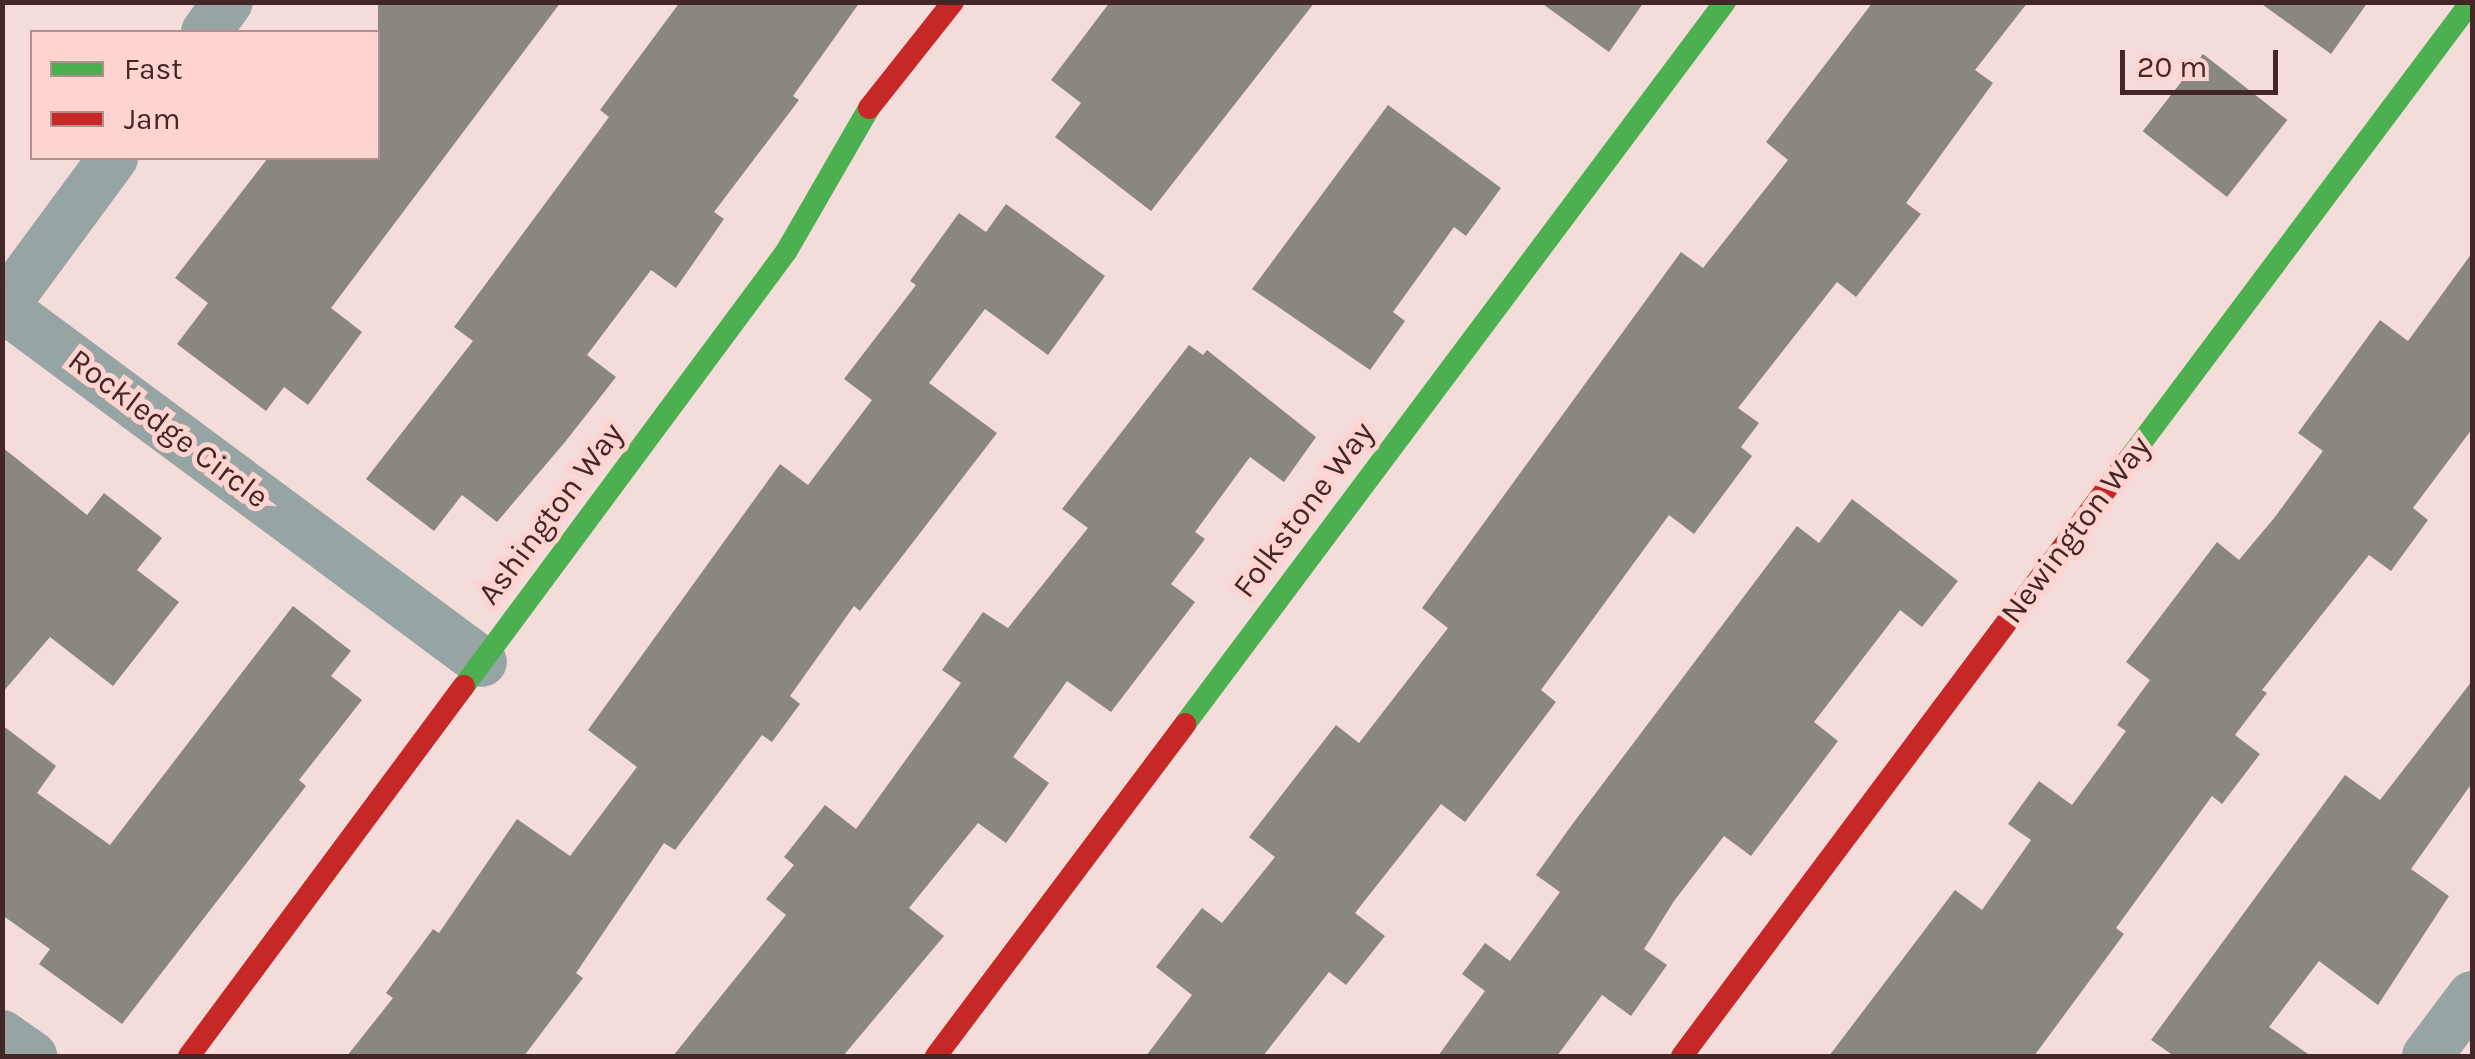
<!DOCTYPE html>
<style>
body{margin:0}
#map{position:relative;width:2475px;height:1059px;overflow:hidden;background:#f4dcda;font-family:Karla,sans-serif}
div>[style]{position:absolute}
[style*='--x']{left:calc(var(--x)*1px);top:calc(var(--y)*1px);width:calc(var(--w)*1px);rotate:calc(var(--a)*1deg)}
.building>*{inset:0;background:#8a877e;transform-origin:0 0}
.street>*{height:50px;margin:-25px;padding:0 25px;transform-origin:25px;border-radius:25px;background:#97a4a4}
.fast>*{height:22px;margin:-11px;padding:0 11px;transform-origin:11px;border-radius:11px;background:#4caf50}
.jam>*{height:22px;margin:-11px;padding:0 11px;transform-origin:11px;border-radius:11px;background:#c62828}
span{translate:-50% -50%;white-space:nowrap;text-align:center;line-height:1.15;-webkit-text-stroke:10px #fed3d0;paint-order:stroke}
.street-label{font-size:32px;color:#422726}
.frame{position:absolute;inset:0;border:5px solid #422726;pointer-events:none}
.legend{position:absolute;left:30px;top:30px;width:350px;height:130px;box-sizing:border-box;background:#fed3d0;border:2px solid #b38e8c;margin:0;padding:12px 18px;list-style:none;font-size:30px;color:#422726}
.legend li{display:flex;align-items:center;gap:20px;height:50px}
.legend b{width:50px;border:2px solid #b38e8c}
.scale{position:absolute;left:2120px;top:50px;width:158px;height:45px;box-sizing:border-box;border:5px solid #422726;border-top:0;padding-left:12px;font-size:30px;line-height:35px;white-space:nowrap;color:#422726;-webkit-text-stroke:8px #fed3d0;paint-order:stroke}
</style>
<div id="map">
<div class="building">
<div style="clip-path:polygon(378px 2px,561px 2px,331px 308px,362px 332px,308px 405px,284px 387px,266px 411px,177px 344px,208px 303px,175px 278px,268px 158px,378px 158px)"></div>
<div style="clip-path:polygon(680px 2px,860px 2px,793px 96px,799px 100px,714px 212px,724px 219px,676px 288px,651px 270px,587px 355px,616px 377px,565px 442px,497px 522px,462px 495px,434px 531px,366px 479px,473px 341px,454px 327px,609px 117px,600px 110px)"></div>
<div style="clip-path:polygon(1110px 2px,1315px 2px,1151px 211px,1055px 137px,1081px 103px,1051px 80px)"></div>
<div style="clip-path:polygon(1540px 2px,1644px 2px,1609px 52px)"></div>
<div style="clip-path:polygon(1873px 2px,2028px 2px,1975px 70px,1993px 83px,1906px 203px,1921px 214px,1856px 297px,1837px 282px,1738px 408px,1759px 423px,1741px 447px,1752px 456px,1694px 534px,1669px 515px,1541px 690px,1556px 702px,1465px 822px,1441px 804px,1355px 913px,1385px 936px,1346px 985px,1329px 972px,1263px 1056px,1146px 1056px,1192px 995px,1156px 967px,1202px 908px,1222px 923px,1275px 857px,1249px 837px,1336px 725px,1359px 743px,1448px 628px,1422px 608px,1681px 252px,1703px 268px,1788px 160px,1766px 142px)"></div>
<div style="clip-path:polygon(2259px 2px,2368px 2px,2331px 54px)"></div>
<div style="left:2203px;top:54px;width:107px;height:98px;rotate:38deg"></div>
<div style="clip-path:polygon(1388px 105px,1501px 188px,1466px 236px,1454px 227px,1393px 312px,1405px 321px,1370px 370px,1252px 289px)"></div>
<div style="clip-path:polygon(1006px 204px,1105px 276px,1048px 355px,985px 309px,929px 383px,997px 433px,860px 611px,854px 606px,790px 696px,800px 704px,772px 742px,762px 735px,675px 850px,664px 843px,576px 973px,583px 978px,524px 1056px,347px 1056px,393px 998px,386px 993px,433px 929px,439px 933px,517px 819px,570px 856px,637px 767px,588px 730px,780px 464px,808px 485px,872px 400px,844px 379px,916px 285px,910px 281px,959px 213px,986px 232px)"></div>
<div style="clip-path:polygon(2472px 253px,2472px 429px,2413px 508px,2428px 520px,2391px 571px,2369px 555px,2262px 690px,2267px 693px,2235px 735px,2260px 754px,2222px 804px,2212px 796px,2116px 928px,2124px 934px,2034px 1056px,1829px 1056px,1955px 890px,1982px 910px,2031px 840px,2008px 824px,2039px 781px,2072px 805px,2126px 731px,2117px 725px,2150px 680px,2126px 662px,2217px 542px,2239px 560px,2275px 517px,2323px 451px,2298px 433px,2380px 320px,2408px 341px)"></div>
<div style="clip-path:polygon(1189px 345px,1203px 355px,1207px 350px,1316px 437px,1284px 482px,1250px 457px,1195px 532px,1205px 539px,1171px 584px,1195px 602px,1111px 712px,1067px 681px,1013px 757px,1049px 783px,1006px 843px,978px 823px,909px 908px,944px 936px,843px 1056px,673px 1056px,786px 915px,766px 899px,794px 865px,784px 857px,825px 805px,856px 829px,961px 683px,942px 670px,983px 612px,1008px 628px,1088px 528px,1062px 509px)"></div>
<div style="clip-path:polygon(2px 447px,87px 515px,104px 493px,162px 538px,137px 570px,179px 602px,113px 686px,50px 637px,2px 693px)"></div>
<div style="clip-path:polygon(1852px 499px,1958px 581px,1922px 627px,1900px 610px,1814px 722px,1838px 741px,1751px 856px,1724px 836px,1674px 901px,1644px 949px,1667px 965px,1631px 1016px,1602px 995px,1557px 1056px,1438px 1056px,1485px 991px,1462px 974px,1485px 943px,1510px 961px,1560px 892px,1536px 875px,1571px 826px,1797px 526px,1819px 543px)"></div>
<div style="clip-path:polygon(293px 606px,351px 651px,331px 676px,362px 700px,299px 780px,306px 786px,122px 1024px,39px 964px,50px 949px,2px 915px,2px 725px,56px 766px,37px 793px,110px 845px)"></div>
<div style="clip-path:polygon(2472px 681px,2472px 783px,2411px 869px,2449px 896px,2378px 1005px,2319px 961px,2269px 1027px,2311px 1056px,2174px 1056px,2151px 1040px,2345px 775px,2380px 800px)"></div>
</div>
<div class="street">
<div style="--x:206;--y:32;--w:37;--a:-54"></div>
<div style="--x:113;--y:158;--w:185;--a:126.4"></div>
<div style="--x:3;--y:307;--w:596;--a:36.54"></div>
<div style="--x:2;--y:1035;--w:37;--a:35"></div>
<div style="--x:2427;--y:1056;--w:75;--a:-53.1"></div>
</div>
<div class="fast">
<div style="--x:2129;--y:459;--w:571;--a:-53.19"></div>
<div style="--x:464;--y:686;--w:540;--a:-53.43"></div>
<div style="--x:786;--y:252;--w:166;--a:-60"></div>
<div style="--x:1185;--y:724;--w:902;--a:-53.21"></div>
</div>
<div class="jam">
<div style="--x:869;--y:108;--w:135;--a:-51.6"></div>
<div style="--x:189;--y:1056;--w:461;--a:-53.4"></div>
<div style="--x:936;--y:1056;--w:415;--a:-53.1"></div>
<div style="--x:1682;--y:1056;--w:746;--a:-53.18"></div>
</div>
<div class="street-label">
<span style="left:168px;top:429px;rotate:37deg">Rockledge Circle</span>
<span style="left:1304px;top:510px;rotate:-53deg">Folkstone Way</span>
<span style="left:551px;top:514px;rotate:-53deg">Ashington Way</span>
<span style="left:2076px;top:530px;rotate:-53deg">Newington Way</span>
</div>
<div class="frame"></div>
<ul class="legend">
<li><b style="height:12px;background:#4caf50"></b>Fast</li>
<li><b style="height:12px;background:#c62828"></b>Jam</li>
</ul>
<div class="scale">20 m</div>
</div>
